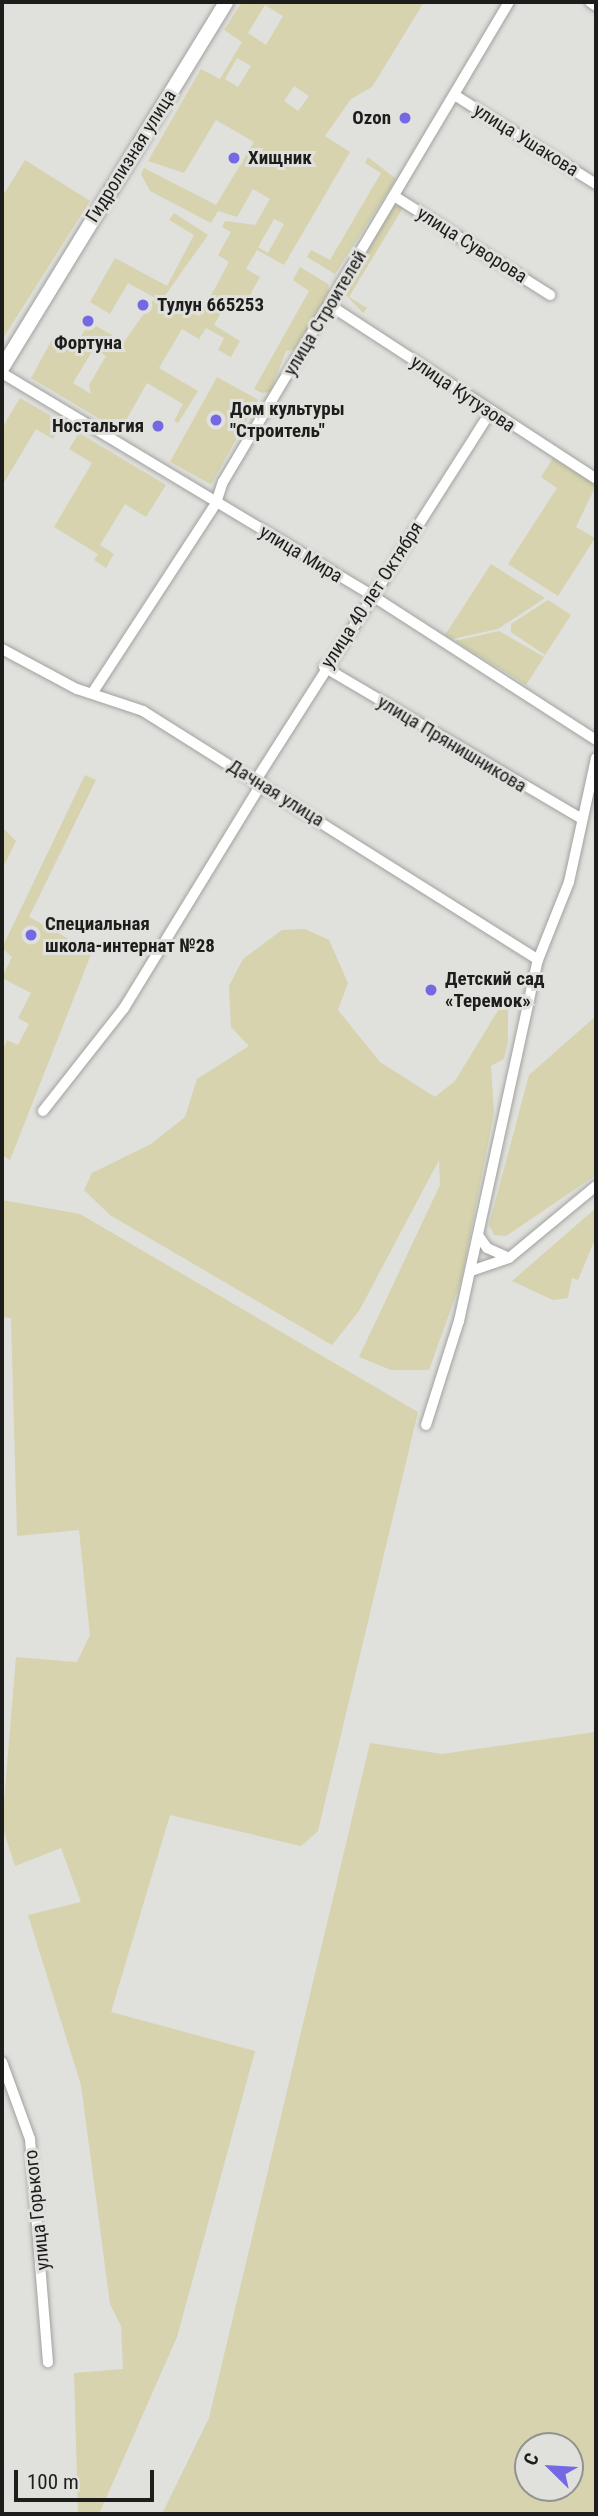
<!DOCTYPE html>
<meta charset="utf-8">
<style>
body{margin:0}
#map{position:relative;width:598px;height:2516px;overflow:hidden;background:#e0e0dd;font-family:"Roboto Condensed",sans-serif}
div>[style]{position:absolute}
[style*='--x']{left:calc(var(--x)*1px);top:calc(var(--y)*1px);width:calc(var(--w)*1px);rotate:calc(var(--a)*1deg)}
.green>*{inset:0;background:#d6d3ae;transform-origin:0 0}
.roads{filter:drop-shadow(0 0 2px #a1a19e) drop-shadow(0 0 2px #a1a19e)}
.minor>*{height:10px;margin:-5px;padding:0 5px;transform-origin:5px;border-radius:5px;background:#fff}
.highway>*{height:14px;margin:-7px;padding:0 7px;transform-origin:7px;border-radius:7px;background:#fff}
.dots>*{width:19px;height:19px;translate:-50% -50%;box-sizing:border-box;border:4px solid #e0e0dd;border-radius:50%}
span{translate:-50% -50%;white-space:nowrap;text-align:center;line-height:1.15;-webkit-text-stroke:6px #e0e0dd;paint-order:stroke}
.poi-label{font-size:19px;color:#1d1d1c;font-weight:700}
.right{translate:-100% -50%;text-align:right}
.left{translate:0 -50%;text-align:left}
.street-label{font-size:19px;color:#1d1d1c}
.frame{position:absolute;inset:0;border:4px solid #1d1d1c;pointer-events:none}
.north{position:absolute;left:514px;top:2432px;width:70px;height:70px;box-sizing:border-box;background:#e0e0dd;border:2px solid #929290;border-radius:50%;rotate:294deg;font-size:19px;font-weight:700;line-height:28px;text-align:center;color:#1d1d1c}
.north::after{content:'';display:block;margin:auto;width:24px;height:32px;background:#7469e3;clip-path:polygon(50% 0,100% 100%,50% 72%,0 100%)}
.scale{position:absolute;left:14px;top:2470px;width:140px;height:32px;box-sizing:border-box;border:4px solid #1d1d1c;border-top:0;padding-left:9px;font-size:21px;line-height:24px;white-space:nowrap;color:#1d1d1c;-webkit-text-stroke:5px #e0e0dd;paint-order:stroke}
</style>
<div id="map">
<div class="green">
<div style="clip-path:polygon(evenodd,242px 2px,424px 2px,372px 87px,351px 99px,325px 136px,350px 152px,284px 265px,257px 250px,246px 269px,260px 277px,245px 304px,230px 296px,214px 325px,240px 341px,231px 357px,218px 350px,224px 338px,206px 328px,199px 339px,182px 329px,159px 368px,198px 391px,178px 423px,174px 421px,183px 404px,147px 383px,120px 431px,31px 378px,54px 336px,75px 348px,89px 322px,124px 342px,155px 298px,128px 283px,110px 314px,90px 302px,115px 258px,167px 286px,194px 235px,169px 220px,174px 213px,208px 235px,159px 304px,200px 316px,229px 262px,218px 255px,231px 232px,222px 227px,225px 221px,255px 225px,270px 199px,253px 189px,237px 217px,218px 211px,211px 223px,150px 191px,141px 174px,144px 168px,216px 205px,254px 142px,216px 120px,184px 173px,148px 161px,201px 69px,220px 79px,242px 42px,224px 30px,242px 2px,265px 5px,283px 16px,266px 45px,248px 33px,265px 5px,242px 2px,237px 58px,251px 66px,238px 87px,225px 79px,237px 58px,242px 2px,294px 86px,309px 96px,298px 111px,284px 101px,294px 86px,242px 2px,274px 219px,284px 224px,268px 253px,258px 247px,274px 219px,242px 2px,94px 348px,106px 356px,89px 385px,91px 394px,73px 383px,94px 348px)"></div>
<div style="clip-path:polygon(368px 157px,396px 179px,335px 274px,307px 257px,311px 250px,330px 260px,381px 173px,365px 163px)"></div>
<div style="clip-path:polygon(25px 160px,90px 201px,2px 340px,2px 197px)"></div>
<div style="clip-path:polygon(394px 206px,404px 206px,349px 297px,367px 308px,363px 313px,343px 292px)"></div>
<div style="clip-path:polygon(300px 267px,328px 284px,329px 293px,295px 350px,286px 351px,270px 392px,262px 393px,254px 389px,309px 291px,293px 280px)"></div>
<div style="left:217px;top:377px;width:47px;height:97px;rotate:29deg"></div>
<div style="clip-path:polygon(20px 398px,63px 423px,53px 439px,36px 429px,2px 486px,2px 428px)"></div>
<div style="clip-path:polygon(79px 433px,166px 485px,146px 517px,125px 504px,100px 545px,114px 554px,106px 568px,94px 560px,98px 554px,54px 527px,92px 463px,69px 449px)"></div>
<div style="clip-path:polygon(553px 458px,596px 485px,576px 527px,595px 538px,558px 596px,508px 564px,557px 488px,541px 477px)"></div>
<div style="clip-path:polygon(491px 564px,545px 598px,498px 629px,452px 639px,445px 635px)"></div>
<div style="clip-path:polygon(548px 600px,571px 615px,545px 655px,511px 632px,511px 624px)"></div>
<div style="clip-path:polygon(499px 631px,544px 657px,526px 685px,455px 641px)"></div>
<div style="clip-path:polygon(85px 775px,96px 780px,29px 917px,92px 952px,10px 1160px,2px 1155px,2px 1051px,7px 1040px,18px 1045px,29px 1024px,18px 1018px,31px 993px,2px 978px,12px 957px,2px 948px)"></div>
<div style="clip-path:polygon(2px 827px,16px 841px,2px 870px)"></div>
<div style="clip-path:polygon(305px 929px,329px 940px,348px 983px,338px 1010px,380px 1062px,435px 1097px,455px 1081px,508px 994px,508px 1042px,504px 1059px,491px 1066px,494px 1113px,461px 1281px,429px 1370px,391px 1370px,359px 1357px,440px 1185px,439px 1160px,359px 1311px,332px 1345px,110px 1215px,84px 1190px,92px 1173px,151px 1144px,185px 1117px,197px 1079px,249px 1046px,231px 1027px,229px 986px,243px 959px,282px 930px)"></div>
<div style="clip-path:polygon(596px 1016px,596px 1175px,506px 1236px,494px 1235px,489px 1225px,529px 1075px)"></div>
<div style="clip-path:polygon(2px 1200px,80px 1214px,418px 1412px,318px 1831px,301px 1846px,170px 1815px,111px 2012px,255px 2051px,177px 2337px,99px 2514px,78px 2514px,74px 2373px,123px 2369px,121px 2326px,110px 2304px,81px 2085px,28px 1915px,81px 1902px,61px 1848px,15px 1866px,2px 1826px,16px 1657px,77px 1662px,90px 1635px,79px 1530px,17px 1536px,11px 1318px,2px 1317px)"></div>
<div style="clip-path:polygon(596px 1208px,596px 1237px,578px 1280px,572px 1278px,568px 1298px,553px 1300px,512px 1281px)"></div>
<div style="clip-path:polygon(evenodd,596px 1732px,596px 2514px,162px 2514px,209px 2418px,370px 1743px,442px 1754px,596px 1732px,528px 2446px,570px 2446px,570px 2488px,528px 2488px,528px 2446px)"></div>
</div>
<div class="roads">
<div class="minor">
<div style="--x:590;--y:2;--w:7;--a:34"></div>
<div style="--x:456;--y:96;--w:165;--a:32.2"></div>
<div style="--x:394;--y:196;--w:185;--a:32.4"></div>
<div style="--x:331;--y:306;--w:316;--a:33.1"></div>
<div style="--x:2;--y:373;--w:431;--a:31"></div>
<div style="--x:371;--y:595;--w:268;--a:32.8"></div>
<div style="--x:2;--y:649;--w:85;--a:28.1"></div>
<div style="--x:77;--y:689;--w:70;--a:18.4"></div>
<div style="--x:143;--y:711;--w:467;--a:32.2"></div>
<div style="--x:324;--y:667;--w:299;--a:30.5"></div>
<div style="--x:93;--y:692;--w:225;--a:-56.9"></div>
<div style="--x:216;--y:503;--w:22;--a:-72"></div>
<div style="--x:223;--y:482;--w:559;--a:-59.21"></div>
<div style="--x:256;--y:780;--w:435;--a:-57.5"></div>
<div style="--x:43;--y:1111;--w:131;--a:-51.8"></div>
<div style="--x:124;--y:1008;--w:264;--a:-58.5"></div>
<div style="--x:478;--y:1235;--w:16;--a:55"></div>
<div style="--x:487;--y:1248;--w:24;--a:24"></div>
<div style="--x:471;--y:1271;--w:40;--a:-18.9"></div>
<div style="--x:509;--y:1258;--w:113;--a:-39.6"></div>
<div style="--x:426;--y:1425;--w:109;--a:-72.4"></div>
<div style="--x:459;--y:1321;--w:370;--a:-77.7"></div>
<div style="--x:538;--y:960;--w:84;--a:-68.3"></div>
<div style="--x:569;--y:882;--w:127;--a:-77.7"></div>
<div style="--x:2;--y:2062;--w:82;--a:70"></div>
<div style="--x:30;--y:2139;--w:224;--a:85.4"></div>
</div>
<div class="highway">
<div style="--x:2;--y:368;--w:429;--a:-58.5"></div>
</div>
</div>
<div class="dots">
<div style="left:405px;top:118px;background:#7469e3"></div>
<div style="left:234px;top:158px;background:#7469e3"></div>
<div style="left:143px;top:305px;background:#7469e3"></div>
<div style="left:88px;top:321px;background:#7469e3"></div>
<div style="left:216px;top:420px;background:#7469e3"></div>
<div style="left:158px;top:426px;background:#7469e3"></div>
<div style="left:31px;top:935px;background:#7469e3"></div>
<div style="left:431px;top:990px;background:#7469e3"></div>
</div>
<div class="poi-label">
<span class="right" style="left:391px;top:118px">Ozon</span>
<span class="left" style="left:248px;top:158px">Хищник</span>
<span class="left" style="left:157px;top:305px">Тулун 665253</span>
<span style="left:88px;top:343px">Фортуна</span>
<span class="left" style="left:230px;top:420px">Дом культуры<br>"Строитель"</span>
<span class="right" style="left:144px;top:426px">Ностальгия</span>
<span class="left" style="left:45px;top:935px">Специальная<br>школа-интернат №28</span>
<span class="left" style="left:445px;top:990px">Детский сад<br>«Теремок»</span>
</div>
<div class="street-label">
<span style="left:526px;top:140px;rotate:32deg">улица Ушакова</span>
<span style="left:131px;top:156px;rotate:-58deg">Гидролизная улица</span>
<span style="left:472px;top:245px;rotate:32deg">улица Суворова</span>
<span style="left:325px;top:313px;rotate:-59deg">улица Строителей</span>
<span style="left:463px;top:394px;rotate:34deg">улица Кутузова</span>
<span style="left:301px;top:554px;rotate:31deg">улица Мира</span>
<span style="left:372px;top:595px;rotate:-57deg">улица 40 лет Октября</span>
<span style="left:452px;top:744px;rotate:31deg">улица Прянишникова</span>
<span style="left:276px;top:793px;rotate:32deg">Дачная улица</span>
<span style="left:37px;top:2210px;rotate:-96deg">улица Горького</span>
</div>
<div class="frame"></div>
<div class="north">С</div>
<div class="scale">100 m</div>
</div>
